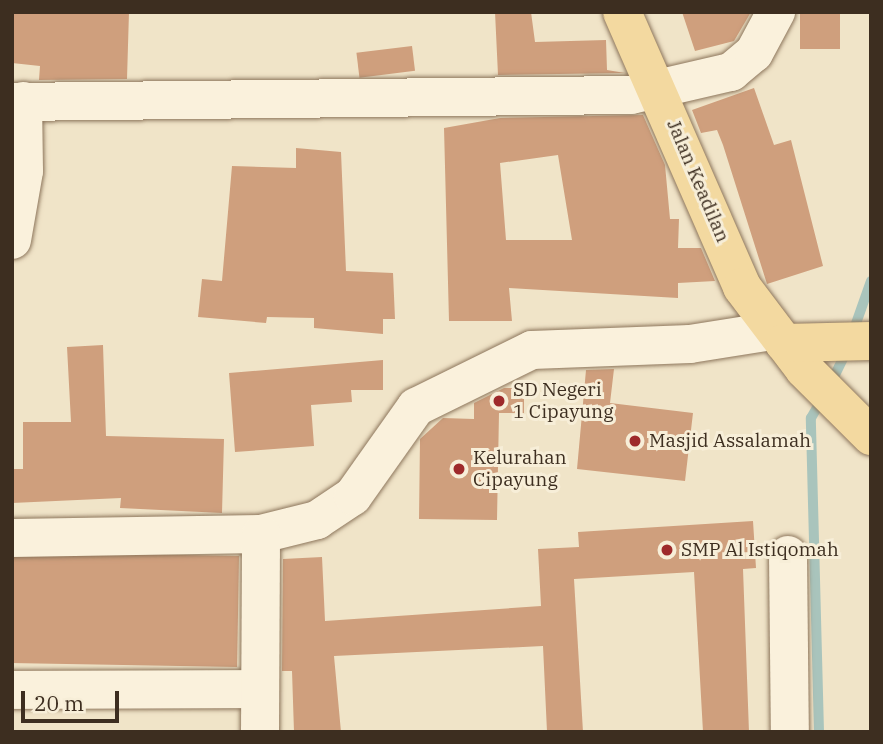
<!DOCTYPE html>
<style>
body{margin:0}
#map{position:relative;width:883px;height:744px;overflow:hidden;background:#f0e4c8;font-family:"IBM Plex Serif",serif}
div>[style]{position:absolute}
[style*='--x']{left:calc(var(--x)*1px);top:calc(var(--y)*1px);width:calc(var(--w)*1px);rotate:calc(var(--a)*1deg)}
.stream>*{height:10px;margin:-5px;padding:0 5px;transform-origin:5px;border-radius:5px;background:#a9c4bc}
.building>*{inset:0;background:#cf9f7d;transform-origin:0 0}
.roads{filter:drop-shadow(0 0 2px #8d765c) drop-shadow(0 0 2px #8d765c)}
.minor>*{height:38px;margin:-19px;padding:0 19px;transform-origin:19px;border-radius:19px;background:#faf1dc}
.major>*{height:38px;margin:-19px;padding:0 19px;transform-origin:19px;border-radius:19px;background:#f3d9a0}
.dots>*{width:19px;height:19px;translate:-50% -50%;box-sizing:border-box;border:4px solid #f7eed8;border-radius:50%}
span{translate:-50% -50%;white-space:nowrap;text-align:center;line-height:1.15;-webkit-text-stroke:6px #f7eed8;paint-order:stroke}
.street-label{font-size:19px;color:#3d2e20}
.poi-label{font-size:19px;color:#3d2e20}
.left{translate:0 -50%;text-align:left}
.frame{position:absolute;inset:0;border:14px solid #3d2e20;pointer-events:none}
.scale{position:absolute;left:21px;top:691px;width:98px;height:32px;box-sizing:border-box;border:4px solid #3d2e20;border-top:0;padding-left:9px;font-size:21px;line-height:24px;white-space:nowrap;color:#3d2e20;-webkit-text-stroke:5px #f7eed8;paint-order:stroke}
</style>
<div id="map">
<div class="stream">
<div style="--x:853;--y:332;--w:54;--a:-70.6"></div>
<div style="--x:831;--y:383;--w:37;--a:-64"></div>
<div style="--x:819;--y:732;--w:314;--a:-91.5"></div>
<div style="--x:811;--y:418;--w:22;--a:-60"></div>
</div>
<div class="building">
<div style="clip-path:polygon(12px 12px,129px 12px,127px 79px,39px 80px,40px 66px,12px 63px)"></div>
<div style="clip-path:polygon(495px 12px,531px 12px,535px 42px,606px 40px,607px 70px,625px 73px,498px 75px)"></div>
<div style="clip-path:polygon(682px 12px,751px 12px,734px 41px,695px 51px)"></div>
<div style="left:800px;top:12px;width:40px;height:37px"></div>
<div style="left:412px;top:46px;width:25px;height:56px;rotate:83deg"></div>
<div style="clip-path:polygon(754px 88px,774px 145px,791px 140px,823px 266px,767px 284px,723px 145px,717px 130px,701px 133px,692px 110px)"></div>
<div style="clip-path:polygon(evenodd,643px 115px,665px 165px,670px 219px,679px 219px,678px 248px,701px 248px,715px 281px,678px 283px,678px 298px,509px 288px,512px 321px,449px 321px,444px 128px,500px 118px,643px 115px,558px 155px,572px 240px,506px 240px,500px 163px,558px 155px)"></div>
<div style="clip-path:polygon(296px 148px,341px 152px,346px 271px,393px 273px,395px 319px,383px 319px,383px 334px,314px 328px,314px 318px,267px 317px,266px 323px,198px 317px,202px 279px,222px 281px,232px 166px,296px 168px)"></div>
<div style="clip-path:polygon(103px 345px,106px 436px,224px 439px,222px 513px,120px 508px,121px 498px,12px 503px,12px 469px,23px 469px,23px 422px,71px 422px,67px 347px)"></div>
<div style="clip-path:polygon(383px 360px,383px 390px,351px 390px,352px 402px,311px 405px,314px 446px,235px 452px,229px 373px)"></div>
<div style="clip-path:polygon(614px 369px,610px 403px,693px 413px,685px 481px,577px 469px,586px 370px)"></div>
<div style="clip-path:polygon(504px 388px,524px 388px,524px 413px,499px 413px,497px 520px,419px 519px,420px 439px,443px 418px,474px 419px,474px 403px)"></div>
<div style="clip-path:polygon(753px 521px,756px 568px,743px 569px,749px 732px,703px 732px,694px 572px,574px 579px,583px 732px,547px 732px,543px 646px,334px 656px,341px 732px,294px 732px,292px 671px,282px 671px,283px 559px,322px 557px,325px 621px,541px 606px,538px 549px,579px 547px,578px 532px)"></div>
<div style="left:239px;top:556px;width:111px;height:227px;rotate:91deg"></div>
</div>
<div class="roads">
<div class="minor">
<div style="--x:12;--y:102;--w:619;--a:-0.65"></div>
<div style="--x:631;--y:95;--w:103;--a:-13"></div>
<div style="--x:731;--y:72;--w:30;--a:-40"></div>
<div style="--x:754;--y:53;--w:47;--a:-61.8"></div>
<div style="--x:12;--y:240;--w:70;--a:-80.1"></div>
<div style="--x:24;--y:171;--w:70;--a:-90.8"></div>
<div style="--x:12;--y:538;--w:249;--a:-0.9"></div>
<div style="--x:261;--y:534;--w:58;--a:-14"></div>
<div style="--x:317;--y:520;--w:43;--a:-33.7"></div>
<div style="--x:353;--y:496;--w:109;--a:-54.7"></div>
<div style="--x:416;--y:407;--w:129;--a:-26.2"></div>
<div style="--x:532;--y:350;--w:158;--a:-2.2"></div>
<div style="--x:690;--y:344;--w:83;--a:-9"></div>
<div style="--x:788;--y:555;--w:177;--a:89.4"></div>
<div style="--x:12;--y:690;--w:247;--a:-0.2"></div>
<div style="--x:260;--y:732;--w:198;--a:-89.7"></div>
</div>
<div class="major">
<div style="--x:622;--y:12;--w:300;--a:66.4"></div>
<div style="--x:742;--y:287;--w:103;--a:52.9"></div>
<div style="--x:804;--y:369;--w:95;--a:45"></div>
<div style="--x:784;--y:343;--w:87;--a:-1.3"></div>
</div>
</div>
<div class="dots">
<div style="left:499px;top:401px;background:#9e2a2b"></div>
<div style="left:635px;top:441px;background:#9e2a2b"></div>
<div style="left:459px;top:469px;background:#9e2a2b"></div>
<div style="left:667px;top:550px;background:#9e2a2b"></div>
</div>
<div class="street-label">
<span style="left:698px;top:181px;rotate:67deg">Jalan Keadilan</span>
</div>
<div class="poi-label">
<span class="left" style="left:513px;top:401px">SD Negeri<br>1 Cipayung</span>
<span class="left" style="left:649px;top:441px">Masjid Assalamah</span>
<span class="left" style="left:473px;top:469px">Kelurahan<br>Cipayung</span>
<span class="left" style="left:681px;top:550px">SMP Al Istiqomah</span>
</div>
<div class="frame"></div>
<div class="scale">20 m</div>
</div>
